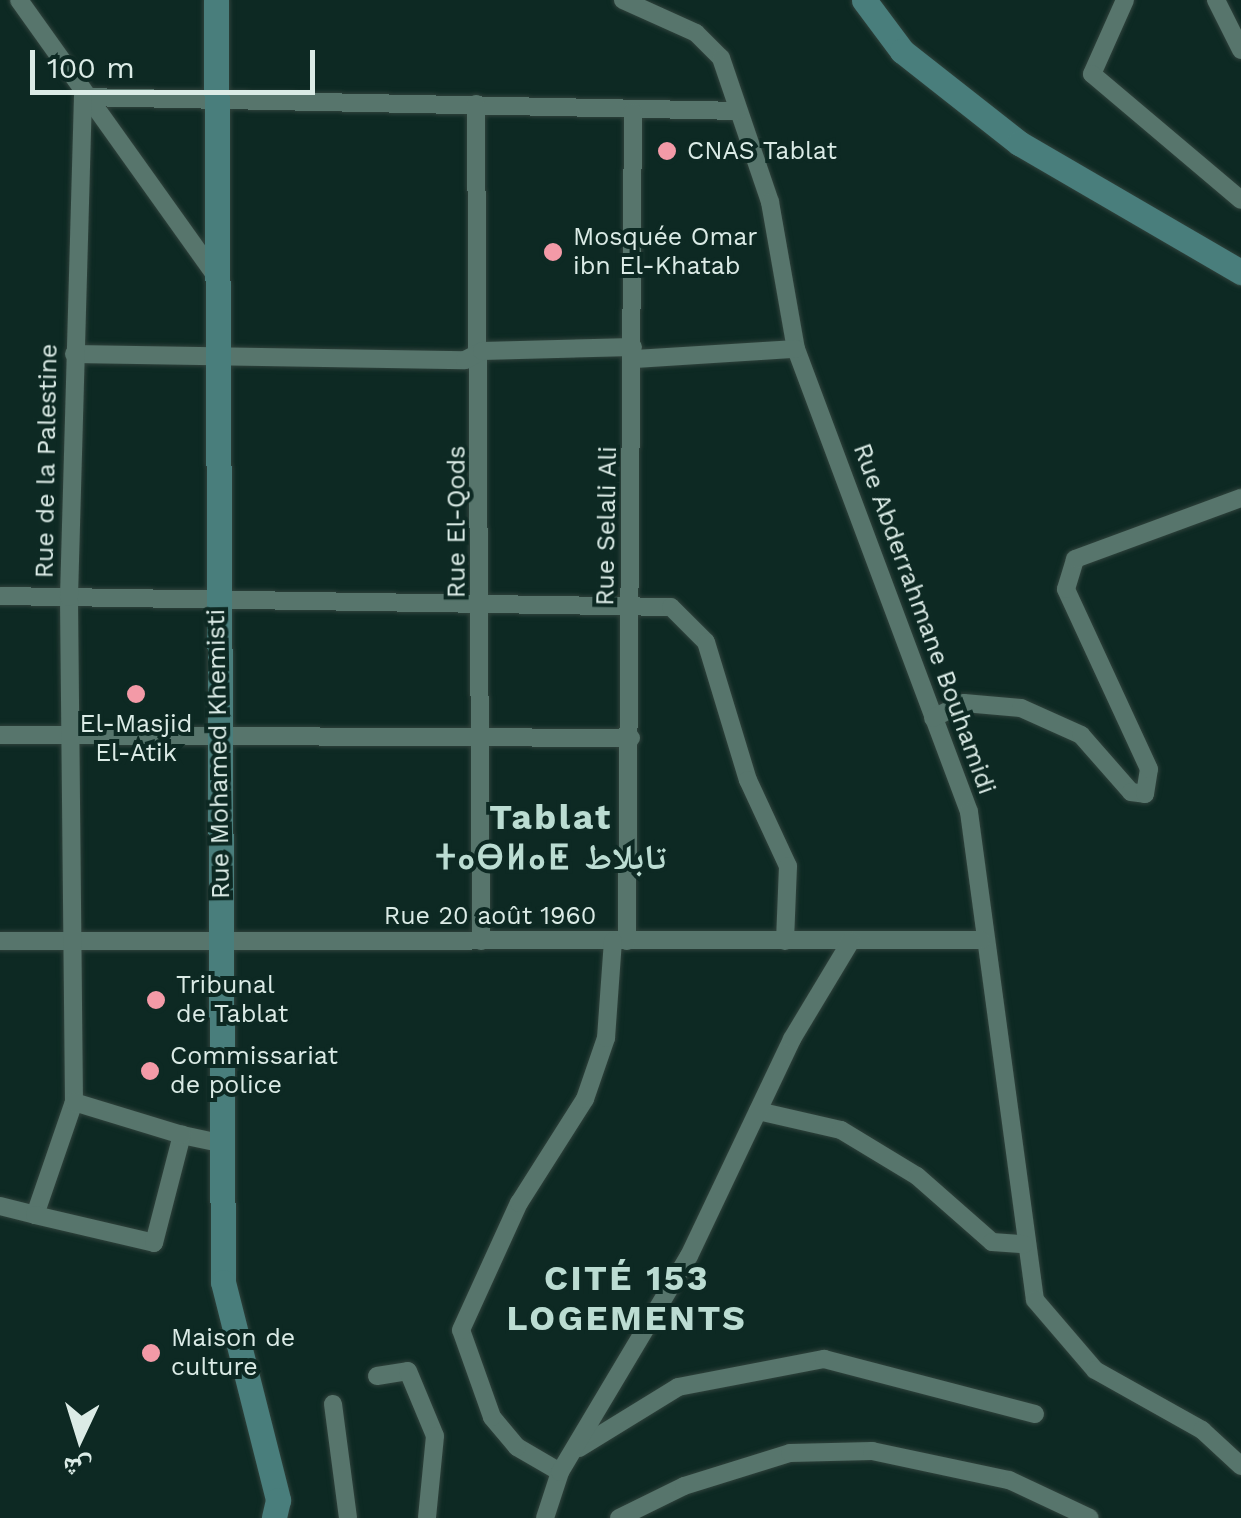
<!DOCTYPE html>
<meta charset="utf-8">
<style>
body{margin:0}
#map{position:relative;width:1241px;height:1518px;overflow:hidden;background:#0d2923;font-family:"Work Sans","Noto Naskh Arabic","Noto Sans Tifinagh",sans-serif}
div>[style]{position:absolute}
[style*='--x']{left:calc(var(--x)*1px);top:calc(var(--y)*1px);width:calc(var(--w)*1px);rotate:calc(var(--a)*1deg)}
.roads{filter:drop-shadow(0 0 2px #30423c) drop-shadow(0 0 2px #30423c)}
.street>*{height:18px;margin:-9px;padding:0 9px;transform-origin:9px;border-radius:9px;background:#57756c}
.secondary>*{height:25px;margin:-12.5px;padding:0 12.5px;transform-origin:12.5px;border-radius:12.5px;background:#497e7c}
.dots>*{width:28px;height:28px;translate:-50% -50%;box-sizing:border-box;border:5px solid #0d2923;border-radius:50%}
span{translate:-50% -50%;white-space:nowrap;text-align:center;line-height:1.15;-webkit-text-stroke:8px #0d2923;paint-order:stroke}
.poi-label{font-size:25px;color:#dbebe6}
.left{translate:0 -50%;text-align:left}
.street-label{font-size:25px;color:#dbebe6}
.district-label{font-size:35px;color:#bbdcd2;font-weight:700;letter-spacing:2.5px}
.north{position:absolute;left:30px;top:1388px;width:100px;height:100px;-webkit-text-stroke:8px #0d2923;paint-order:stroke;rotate:184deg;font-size:28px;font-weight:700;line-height:40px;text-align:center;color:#dbebe6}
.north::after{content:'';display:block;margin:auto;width:35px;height:45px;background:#dbebe6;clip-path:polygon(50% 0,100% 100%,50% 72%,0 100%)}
.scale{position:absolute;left:30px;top:50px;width:285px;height:45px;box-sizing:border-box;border:5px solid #dbebe6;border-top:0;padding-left:12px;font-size:30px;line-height:35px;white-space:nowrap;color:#dbebe6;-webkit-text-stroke:8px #0d2923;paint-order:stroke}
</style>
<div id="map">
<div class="roads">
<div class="street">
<div style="--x:19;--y:0;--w:338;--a:54.5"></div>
<div style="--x:623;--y:0;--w:80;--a:24.3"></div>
<div style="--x:696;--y:33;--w:35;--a:45"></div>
<div style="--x:721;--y:58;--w:152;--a:71.2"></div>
<div style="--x:770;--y:202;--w:149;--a:80"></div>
<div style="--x:796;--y:349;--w:494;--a:69.5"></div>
<div style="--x:969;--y:812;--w:492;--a:82.3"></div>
<div style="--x:1035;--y:1300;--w:92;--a:49.4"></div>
<div style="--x:1095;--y:1370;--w:123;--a:29.3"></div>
<div style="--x:1202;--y:1430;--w:53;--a:42.7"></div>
<div style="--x:1125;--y:0;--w:81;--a:114"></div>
<div style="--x:1092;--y:74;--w:195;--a:40.2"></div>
<div style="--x:1216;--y:0;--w:56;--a:63.4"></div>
<div style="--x:83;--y:97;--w:655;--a:1.22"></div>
<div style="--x:476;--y:104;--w:837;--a:89.66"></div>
<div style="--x:74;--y:354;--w:391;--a:0.9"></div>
<div style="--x:465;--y:360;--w:19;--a:-28"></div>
<div style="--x:482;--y:351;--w:151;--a:-1.5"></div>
<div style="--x:635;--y:359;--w:161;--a:-3.6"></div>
<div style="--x:0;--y:596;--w:671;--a:0.94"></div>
<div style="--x:671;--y:607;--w:49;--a:45"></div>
<div style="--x:706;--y:642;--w:144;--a:73.1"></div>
<div style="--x:748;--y:780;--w:95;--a:65.1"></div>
<div style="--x:788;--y:866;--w:75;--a:92.3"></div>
<div style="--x:933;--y:718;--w:34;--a:-26"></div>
<div style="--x:964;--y:703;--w:57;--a:5"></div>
<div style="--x:1021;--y:708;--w:66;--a:24.2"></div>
<div style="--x:1081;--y:735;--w:76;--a:48.7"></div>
<div style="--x:1131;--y:792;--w:14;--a:8"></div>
<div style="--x:1145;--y:794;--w:25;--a:-81"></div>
<div style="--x:1149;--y:769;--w:198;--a:-114.8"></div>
<div style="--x:1066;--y:589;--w:31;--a:-73"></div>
<div style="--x:1075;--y:559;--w:177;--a:-20.2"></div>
<div style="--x:0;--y:735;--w:631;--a:0.27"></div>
<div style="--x:0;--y:941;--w:981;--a:-0.06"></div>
<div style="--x:627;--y:941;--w:829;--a:-89.59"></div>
<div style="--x:758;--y:1111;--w:85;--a:12.9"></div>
<div style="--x:841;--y:1130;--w:89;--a:31.2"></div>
<div style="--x:917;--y:1176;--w:100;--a:41.3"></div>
<div style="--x:992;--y:1242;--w:32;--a:4"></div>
<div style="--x:182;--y:1135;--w:38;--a:12"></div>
<div style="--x:0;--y:1206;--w:36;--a:14"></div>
<div style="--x:35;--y:1215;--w:120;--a:-71"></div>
<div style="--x:74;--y:1102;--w:505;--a:-90.57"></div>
<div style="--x:69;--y:597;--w:500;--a:-88.4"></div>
<div style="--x:35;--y:1215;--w:122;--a:13.2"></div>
<div style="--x:154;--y:1243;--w:112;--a:-75.5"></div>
<div style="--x:182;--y:1135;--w:113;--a:-163"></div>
<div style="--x:377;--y:1376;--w:31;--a:-9"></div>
<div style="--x:408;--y:1371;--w:70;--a:67.4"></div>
<div style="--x:435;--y:1436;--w:82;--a:95.6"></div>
<div style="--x:333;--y:1404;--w:115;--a:82.5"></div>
<div style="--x:579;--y:1448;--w:116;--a:-31.6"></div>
<div style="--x:678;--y:1387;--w:149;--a:-10.9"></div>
<div style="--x:824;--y:1359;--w:218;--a:14.6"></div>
<div style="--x:560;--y:1472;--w:50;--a:-149.8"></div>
<div style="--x:517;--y:1447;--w:39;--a:-130"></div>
<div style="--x:492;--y:1417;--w:92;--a:-109.6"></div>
<div style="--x:461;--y:1330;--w:140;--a:-65.5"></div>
<div style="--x:519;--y:1203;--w:123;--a:-57.6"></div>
<div style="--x:585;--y:1099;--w:65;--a:-71"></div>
<div style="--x:606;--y:1038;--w:97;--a:-85.9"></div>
<div style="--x:545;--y:1518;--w:48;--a:-71.9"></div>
<div style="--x:560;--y:1472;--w:252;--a:-59.2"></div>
<div style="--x:689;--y:1256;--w:240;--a:-64.6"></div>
<div style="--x:792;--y:1039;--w:114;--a:-59"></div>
<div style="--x:619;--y:1518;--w:72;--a:-26.2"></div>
<div style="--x:684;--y:1486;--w:111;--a:-17.3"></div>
<div style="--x:790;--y:1453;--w:82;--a:-1.4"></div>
<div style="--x:872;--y:1451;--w:140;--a:12"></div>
<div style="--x:1009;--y:1480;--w:89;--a:25.1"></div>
</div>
<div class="secondary">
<div style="--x:216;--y:0;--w:1282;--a:89.69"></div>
<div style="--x:223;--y:1282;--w:225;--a:75.8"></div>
<div style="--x:278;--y:1500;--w:18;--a:103"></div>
<div style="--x:864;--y:0;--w:64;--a:53.3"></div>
<div style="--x:902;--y:51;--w:149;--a:38.2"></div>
<div style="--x:1019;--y:143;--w:257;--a:30.2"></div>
</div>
</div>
<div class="dots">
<div style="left:667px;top:151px;background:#f39aa7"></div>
<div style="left:553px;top:252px;background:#f39aa7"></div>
<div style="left:136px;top:694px;background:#f39aa7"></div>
<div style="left:156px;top:1000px;background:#f39aa7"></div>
<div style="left:150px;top:1071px;background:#f39aa7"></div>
<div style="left:151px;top:1353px;background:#f39aa7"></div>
</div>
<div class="poi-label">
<span class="left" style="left:687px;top:151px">CNAS Tablat</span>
<span class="left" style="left:573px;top:252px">Mosquée Omar<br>ibn El-Khatab</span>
<span style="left:136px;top:739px">El-Masjid<br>El-Atik</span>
<span class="left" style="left:176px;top:1000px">Tribunal<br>de Tablat</span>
<span class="left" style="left:170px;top:1071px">Commissariat<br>de police</span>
<span class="left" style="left:171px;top:1353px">Maison de<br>culture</span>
</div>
<div class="street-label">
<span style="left:47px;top:461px;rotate:-89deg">Rue de la Palestine</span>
<span style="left:457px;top:522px;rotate:-90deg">Rue El-Qods</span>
<span style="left:607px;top:526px;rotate:-89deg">Rue Selali Ali</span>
<span style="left:924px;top:619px;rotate:70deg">Rue Abderrahmane Bouhamidi</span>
<span style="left:219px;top:754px;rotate:-91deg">Rue Mohamed Khemisti</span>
<span style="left:490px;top:916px">Rue 20 août 1960</span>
</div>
<div class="district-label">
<span style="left:551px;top:837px">Tablat<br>ⵜⴰⴱⵍⴰⵟ تابلاط</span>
<span style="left:627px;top:1298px">CITÉ 153<br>LOGEMENTS</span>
</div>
<div class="north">ش</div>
<div class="scale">100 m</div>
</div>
